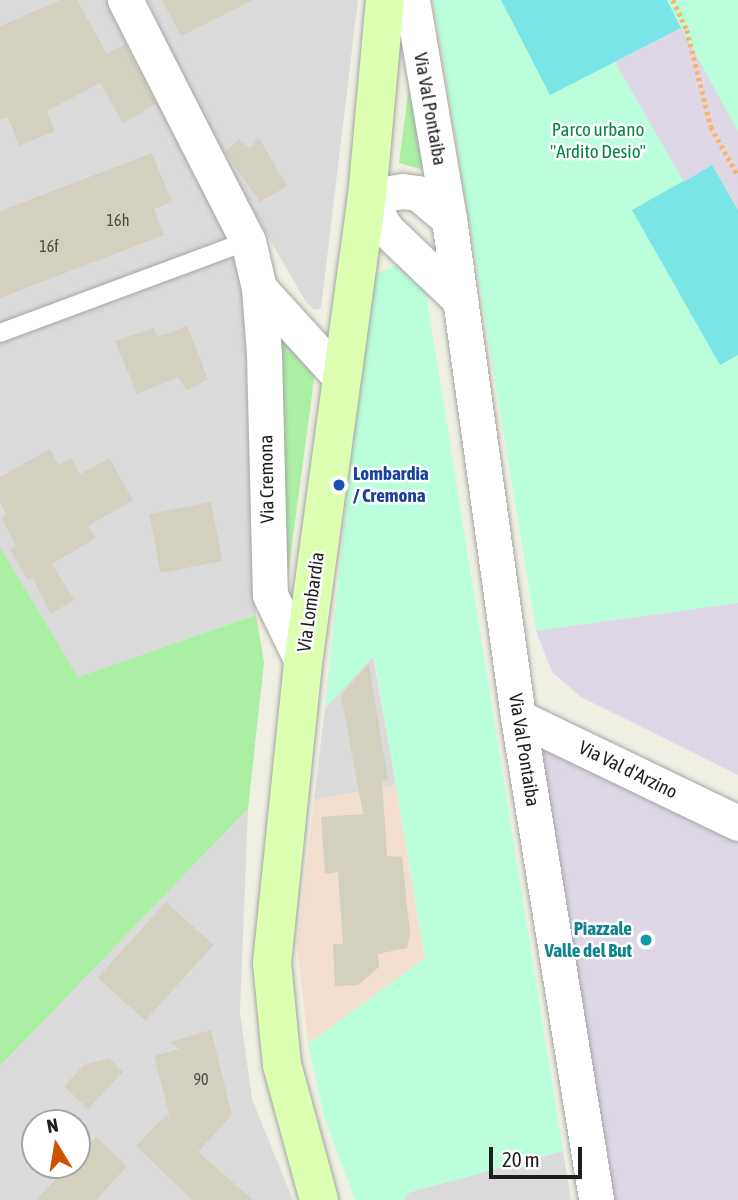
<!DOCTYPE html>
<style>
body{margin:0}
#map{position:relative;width:738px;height:1200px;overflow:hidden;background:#eff0e3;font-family:"Asap Condensed",sans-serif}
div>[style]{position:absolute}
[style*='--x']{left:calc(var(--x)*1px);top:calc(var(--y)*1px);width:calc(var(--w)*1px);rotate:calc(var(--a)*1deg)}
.residential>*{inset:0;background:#dcdbdb}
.commercial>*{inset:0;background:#f3dfd0}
.grass>*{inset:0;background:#abefa4}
.park>*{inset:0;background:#bbfedb}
.pitch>*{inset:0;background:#79e5e7}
.plaza>*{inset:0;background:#ddd7e6}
.building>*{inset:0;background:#d3d0c0;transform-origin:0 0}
.path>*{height:4.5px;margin-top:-2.25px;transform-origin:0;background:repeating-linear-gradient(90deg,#ffb265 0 3.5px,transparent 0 7px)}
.roads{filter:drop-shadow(0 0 2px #a5a5a5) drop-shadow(0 0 2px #a5a5a5)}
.lane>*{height:18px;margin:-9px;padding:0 9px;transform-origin:9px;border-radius:9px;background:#fff}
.street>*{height:35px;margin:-17.5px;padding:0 17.5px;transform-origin:17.5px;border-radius:17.5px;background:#fff}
.secondary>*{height:38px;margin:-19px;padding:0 19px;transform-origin:19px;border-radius:19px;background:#dcffb2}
.dots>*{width:19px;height:19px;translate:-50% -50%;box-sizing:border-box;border:4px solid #fff;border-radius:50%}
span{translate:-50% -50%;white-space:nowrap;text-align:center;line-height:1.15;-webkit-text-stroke:5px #fff;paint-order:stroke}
.number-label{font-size:16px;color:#4b4a46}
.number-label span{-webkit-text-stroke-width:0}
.street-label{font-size:19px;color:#1e1e1e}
.park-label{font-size:19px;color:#018741}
.transit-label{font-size:19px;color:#164399;font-weight:700}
.left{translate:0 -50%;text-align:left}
.culture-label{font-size:19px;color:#0d838f;font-weight:700}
.right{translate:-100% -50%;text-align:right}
.north{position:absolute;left:21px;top:1109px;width:70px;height:70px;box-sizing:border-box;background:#fff;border:2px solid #a5a5a5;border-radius:50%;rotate:349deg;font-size:19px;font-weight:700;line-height:28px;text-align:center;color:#1e1e1e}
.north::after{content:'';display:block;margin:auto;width:24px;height:32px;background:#cc5100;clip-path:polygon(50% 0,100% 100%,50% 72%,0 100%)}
.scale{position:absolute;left:489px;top:1147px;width:93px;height:32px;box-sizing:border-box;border:4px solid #1e1e1e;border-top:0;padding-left:9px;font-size:21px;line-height:24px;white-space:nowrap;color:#1e1e1e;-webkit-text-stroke:5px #fff;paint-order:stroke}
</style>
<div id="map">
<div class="residential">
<div style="clip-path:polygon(0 0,111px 0,126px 44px,224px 214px,243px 276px,256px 615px,78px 677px,0 547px)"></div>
<div style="clip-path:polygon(147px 0,358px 0,321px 308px,314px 310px,306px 302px,221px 156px)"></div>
<div style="clip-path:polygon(373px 656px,396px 785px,314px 800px,325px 708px)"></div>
<div style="clip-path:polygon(evenodd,248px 809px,240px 1012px,252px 1099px,293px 1200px,0 1200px,0 1066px,248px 809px,35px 1123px,77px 1123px,77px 1165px,35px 1165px,35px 1123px)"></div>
<div style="clip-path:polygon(563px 1151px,571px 1200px,403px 1200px,410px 1192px)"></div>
</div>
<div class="commercial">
<div style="clip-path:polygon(396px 785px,425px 959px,308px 1044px,297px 946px,314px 800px)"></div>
</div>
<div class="grass">
<div style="clip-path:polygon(413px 56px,431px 172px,399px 163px)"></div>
<div style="clip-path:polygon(279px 333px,315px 372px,286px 590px,284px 446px)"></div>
<div style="clip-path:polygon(0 547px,78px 677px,256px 615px,264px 662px,248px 809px,0 1066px)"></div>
</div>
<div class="park">
<div style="clip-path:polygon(433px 0,738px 0,738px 603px,536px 631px)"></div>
<div style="clip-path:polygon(398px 264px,424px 282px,426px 293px,563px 1151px,410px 1192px,403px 1200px,355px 1200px,324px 1116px,308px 1044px,425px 958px,374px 656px,325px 708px,368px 299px,374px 275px)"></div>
</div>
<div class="pitch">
<div style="clip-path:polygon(501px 0,667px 0,681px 28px,550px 95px)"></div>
<div style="clip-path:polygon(712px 165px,738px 210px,738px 355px,720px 365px,632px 210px)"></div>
</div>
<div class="plaza">
<div style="clip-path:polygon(681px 28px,738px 131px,738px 210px,712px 165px,684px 182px,615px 62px)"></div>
<div style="clip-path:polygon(738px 603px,738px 775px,581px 697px,552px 672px,536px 631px)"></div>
<div style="clip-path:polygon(518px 717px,738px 823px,738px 1200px,596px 1200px)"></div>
</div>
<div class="building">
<div style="clip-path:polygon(60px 0,77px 0,107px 54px,125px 44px,156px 104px,123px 123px,100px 83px,47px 111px,55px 131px,19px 146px,8px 117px,0 120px,0 26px)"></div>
<div style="clip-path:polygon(162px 0,253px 0,181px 36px)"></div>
<div style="clip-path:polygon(259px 138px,287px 186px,260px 202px,225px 152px,239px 139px,250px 148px)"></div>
<div style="clip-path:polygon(152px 153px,172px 202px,154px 209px,164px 235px,0 298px,0 211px)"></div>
<div style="clip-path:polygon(187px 326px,208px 379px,187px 391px,178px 377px,137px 394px,115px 341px,154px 328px,157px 337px)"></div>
<div style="clip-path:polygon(50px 449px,58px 465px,71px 458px,80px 474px,109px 458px,133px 500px,88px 526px,96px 538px,52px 564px,74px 600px,51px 614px,32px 577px,28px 580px,10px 550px,16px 546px,1px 517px,6px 514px,0 502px,0 477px)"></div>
<div style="left:211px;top:502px;width:60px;height:63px;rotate:79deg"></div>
<div style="clip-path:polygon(369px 664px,388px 779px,382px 780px,387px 856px,402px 857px,410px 933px,407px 948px,378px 954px,379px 967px,358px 985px,335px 986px,333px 944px,343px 944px,338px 872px,325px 874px,321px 817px,363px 814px,341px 695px)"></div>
<div style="left:166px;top:902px;width:64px;height:102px;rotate:42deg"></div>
<div style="clip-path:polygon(211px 1030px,232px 1115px,198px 1152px,253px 1200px,192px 1200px,136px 1146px,166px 1115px,170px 1118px,154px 1056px,179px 1049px,170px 1042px)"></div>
<div style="clip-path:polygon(109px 1058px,123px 1072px,88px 1109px,64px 1086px,84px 1065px)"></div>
<div style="clip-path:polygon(96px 1137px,127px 1166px,96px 1200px,36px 1200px,69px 1165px,77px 1165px,77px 1157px)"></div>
</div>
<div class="path">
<div style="--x:673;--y:0;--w:33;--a:65"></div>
<div style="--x:687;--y:30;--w:100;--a:76.1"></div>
<div style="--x:711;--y:127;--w:56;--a:61.1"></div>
</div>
<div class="roads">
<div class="lane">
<div style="--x:0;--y:333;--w:265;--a:-20.4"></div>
</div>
<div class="street">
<div style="--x:125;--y:0;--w:271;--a:63"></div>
<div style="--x:248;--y:241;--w:48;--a:76.8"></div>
<div style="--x:259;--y:288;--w:65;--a:85.6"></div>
<div style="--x:264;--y:353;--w:242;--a:88.6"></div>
<div style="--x:270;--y:595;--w:76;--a:64.1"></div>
<div style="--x:412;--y:0;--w:222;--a:80.4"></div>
<div style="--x:449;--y:219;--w:503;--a:82.11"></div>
<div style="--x:518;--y:717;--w:489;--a:80.8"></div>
<div style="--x:449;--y:219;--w:40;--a:-140"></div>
<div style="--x:418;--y:193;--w:16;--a:-173"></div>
<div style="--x:402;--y:191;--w:36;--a:170"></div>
<div style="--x:367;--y:197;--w:39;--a:59"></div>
<div style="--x:387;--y:230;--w:101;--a:43.8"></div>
<div style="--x:259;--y:288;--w:120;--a:47.7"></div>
<div style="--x:518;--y:717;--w:244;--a:25.7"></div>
</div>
<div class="secondary">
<div style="--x:319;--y:1200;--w:140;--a:-105.3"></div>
<div style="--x:282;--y:1065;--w:102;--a:-95.6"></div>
<div style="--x:272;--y:963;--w:302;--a:-84.1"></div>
<div style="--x:303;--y:663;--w:470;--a:-82.2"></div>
<div style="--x:367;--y:197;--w:198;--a:-84.8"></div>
</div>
</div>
<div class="dots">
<div style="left:339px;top:485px;background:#1a4fb4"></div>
<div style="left:646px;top:940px;background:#0f9aa8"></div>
</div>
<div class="number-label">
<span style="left:118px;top:220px">16h</span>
<span style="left:49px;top:246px">16f</span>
<span style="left:201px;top:1079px">90</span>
</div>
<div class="street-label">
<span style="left:430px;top:109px;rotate:80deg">Via Val Pontaiba</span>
<span style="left:267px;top:479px;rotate:-91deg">Via Cremona</span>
<span style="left:311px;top:602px;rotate:-82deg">Via Lombardia</span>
<span style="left:524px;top:750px;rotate:81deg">Via Val Pontaiba</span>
<span style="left:628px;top:770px;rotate:26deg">Via Val d'Arzino</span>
</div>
<div class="park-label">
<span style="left:598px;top:141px">Parco urbano<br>"Ardito Desio"</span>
</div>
<div class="transit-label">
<span class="left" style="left:353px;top:485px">Lombardia<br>/ Cremona</span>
</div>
<div class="culture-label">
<span class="right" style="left:632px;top:940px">Piazzale<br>Valle del But</span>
</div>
<div class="north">N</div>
<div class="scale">20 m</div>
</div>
